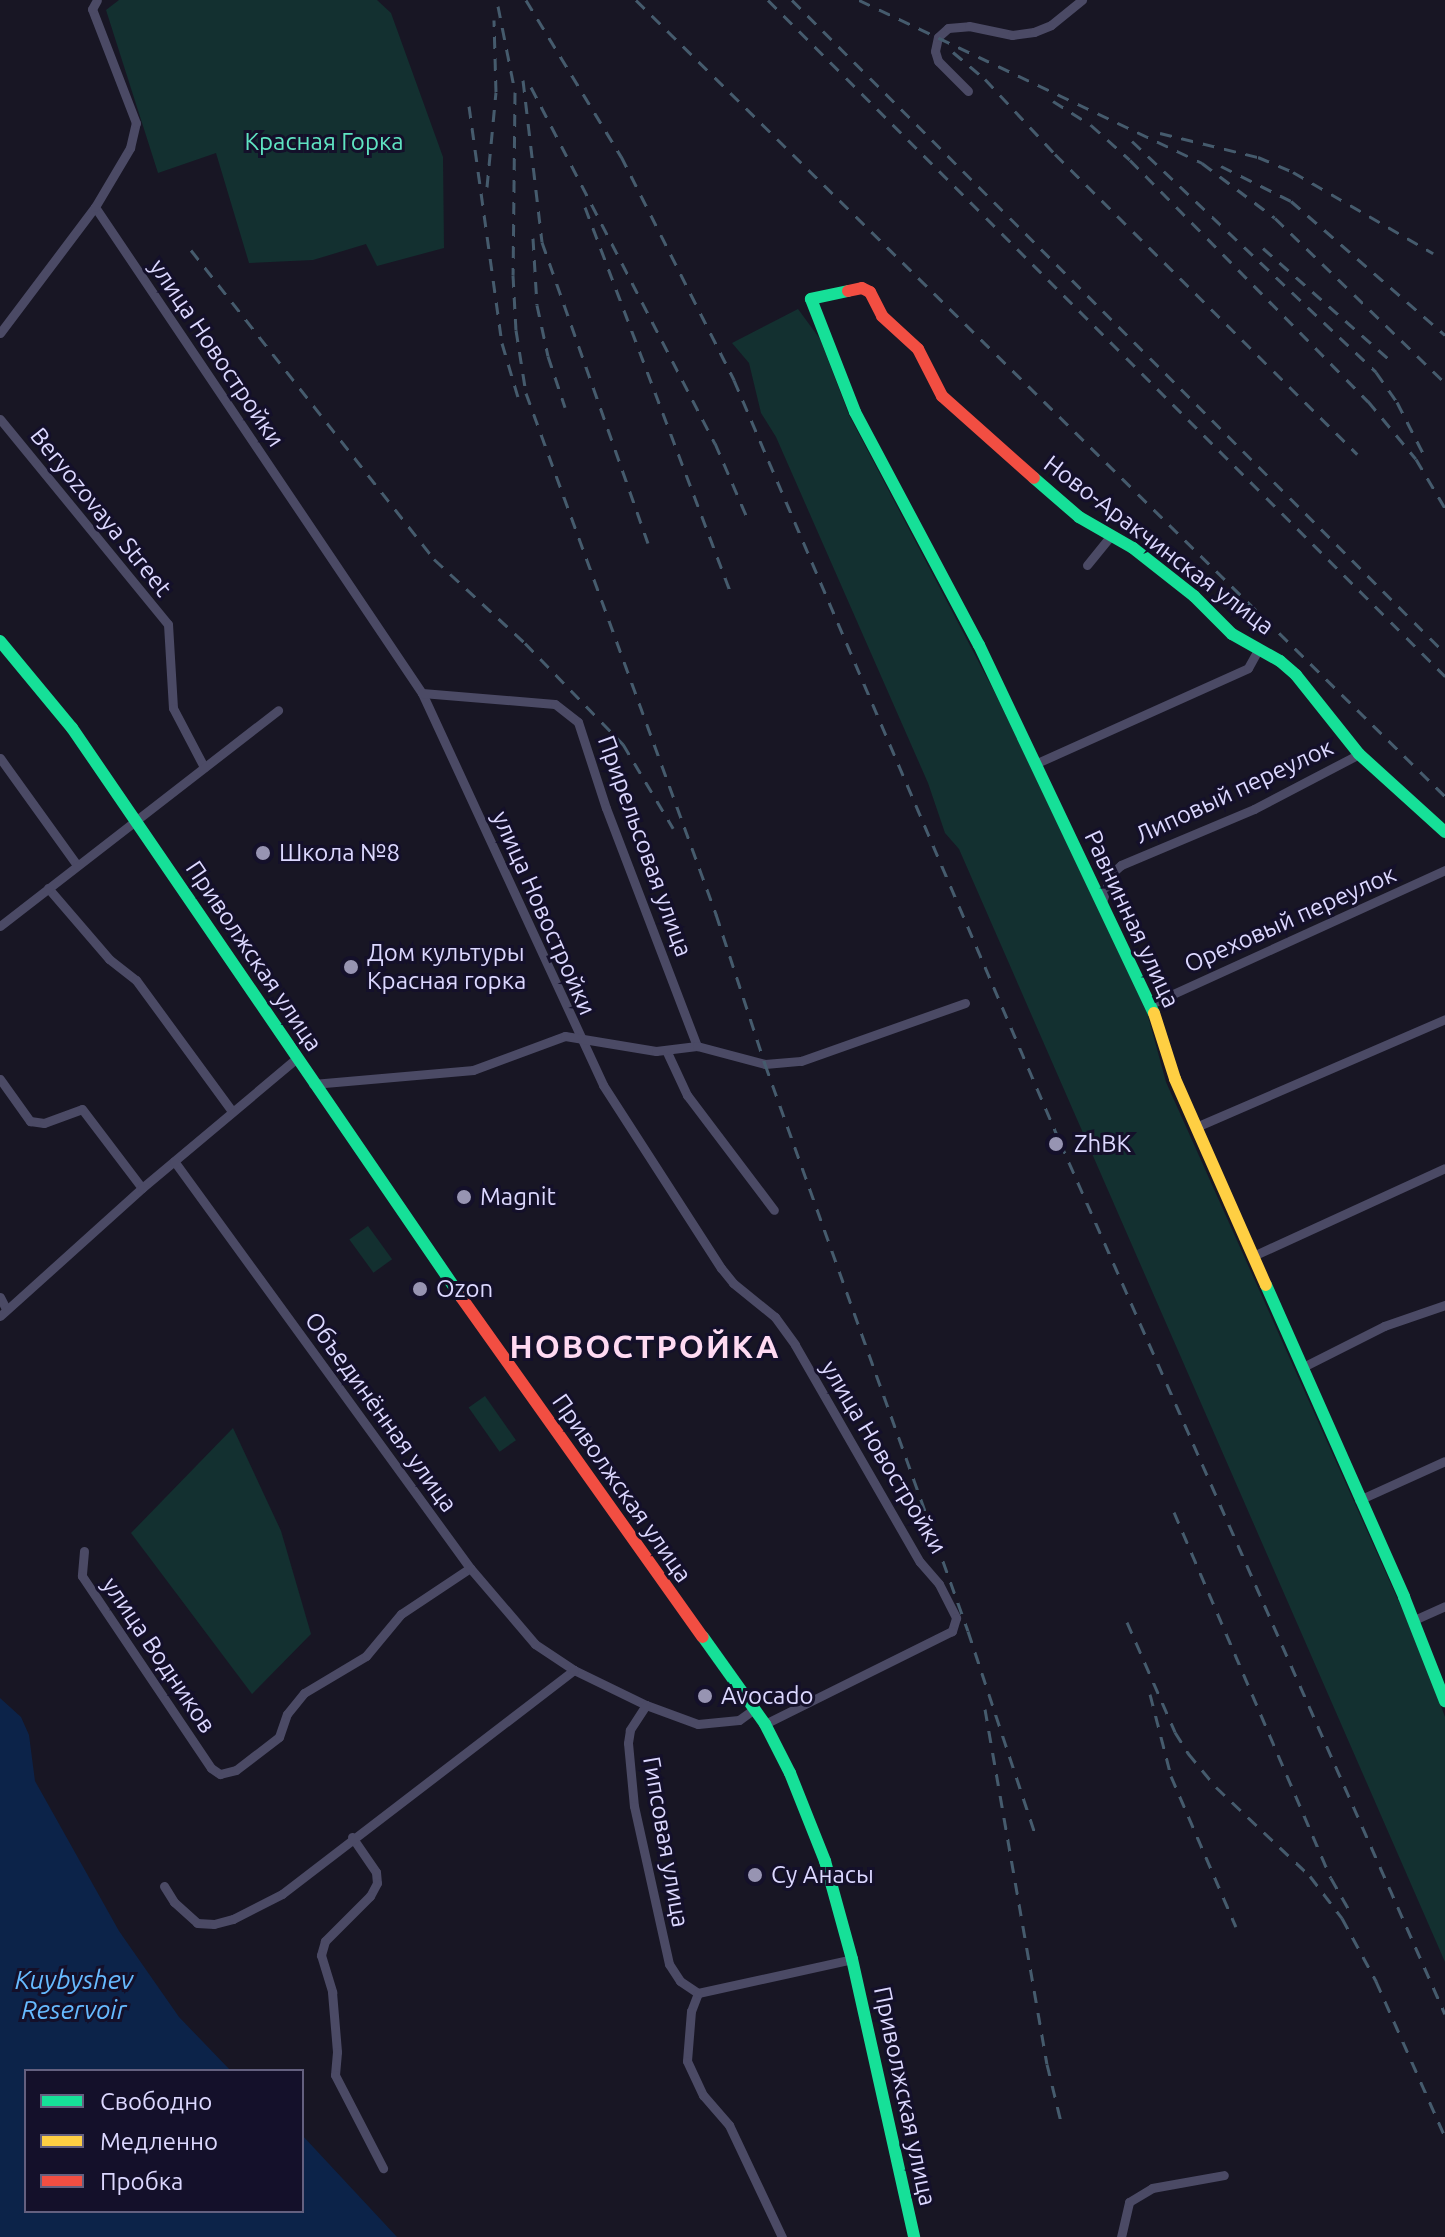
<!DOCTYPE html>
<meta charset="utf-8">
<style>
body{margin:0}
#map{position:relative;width:1445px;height:2237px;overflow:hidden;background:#181624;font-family:Ubuntu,sans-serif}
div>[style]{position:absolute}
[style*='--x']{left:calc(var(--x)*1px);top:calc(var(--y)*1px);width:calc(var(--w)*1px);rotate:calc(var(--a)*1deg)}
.green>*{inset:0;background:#133030;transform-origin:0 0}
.water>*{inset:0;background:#0c2349}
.street>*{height:9px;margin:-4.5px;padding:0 4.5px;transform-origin:4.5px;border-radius:4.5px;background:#4b4a65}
.fast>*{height:12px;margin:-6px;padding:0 6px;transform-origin:6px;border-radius:6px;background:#16e098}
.slow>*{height:12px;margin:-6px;padding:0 6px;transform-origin:6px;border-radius:6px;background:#ffcf43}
.jam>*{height:12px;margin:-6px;padding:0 6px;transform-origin:6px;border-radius:6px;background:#f24e42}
.rail>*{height:3px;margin-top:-1.5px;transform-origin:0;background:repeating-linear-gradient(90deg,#455b6d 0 12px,transparent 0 22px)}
.dots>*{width:22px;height:22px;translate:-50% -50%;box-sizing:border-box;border:4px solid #14102a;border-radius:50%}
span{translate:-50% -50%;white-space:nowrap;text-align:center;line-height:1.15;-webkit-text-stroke:6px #14102a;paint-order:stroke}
.park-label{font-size:24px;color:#5fe4c2}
.street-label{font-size:24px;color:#dcd8ff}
.poi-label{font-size:24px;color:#dcd8ff}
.left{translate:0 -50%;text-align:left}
.water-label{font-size:26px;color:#66baff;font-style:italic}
.district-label{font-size:32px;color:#ffdaf2;font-weight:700;letter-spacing:2px}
.legend{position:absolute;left:24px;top:2069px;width:280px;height:144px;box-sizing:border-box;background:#14102a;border:2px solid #64607f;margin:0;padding:10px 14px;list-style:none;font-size:24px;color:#dcd8ff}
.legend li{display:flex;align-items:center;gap:16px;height:40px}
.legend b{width:40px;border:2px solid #64607f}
</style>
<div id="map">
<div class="green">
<div style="clip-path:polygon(119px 0,377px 0,391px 13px,443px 157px,444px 248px,377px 266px,366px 244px,313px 260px,249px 263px,216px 153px,158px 173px,106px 10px)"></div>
<div style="clip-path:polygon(798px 309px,820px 339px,849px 415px,995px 693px,1145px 1005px,1166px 1082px,1420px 1649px,1445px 1717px,1445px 1962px,959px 849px,945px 833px,928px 783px,776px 437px,761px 413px,749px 363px,732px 343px)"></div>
<div style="left:368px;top:1226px;width:41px;height:23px;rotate:54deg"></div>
<div style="left:485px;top:1396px;width:54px;height:20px;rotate:55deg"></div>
<div style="clip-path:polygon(233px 1428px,281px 1531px,311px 1634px,252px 1694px,131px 1533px)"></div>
</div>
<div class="water">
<div style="clip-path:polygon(0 1698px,21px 1717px,29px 1735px,35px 1781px,119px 1931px,179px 2017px,231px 2071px,26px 2071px,26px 2211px,302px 2211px,302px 2135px,397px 2237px,0 2237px)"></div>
</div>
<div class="street">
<div style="--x:968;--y:91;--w:42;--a:-135"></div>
<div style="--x:938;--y:61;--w:10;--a:-107"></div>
<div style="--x:935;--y:51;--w:14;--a:-78"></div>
<div style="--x:938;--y:37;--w:13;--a:-42"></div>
<div style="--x:948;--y:28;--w:21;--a:-5"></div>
<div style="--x:969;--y:26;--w:44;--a:11.8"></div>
<div style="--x:1012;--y:35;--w:22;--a:-8"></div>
<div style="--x:1034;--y:32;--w:18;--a:-22"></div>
<div style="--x:1051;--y:25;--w:40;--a:-39"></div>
<div style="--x:95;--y:207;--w:586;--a:56.07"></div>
<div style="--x:422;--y:693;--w:432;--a:65.2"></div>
<div style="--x:603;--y:1085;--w:218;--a:57.2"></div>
<div style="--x:721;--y:1268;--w:19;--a:51"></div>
<div style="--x:733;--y:1283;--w:54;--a:39"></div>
<div style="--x:775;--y:1317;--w:34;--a:54"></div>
<div style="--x:795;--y:1345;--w:250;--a:60.1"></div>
<div style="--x:920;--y:1562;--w:29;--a:49"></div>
<div style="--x:939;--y:1584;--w:38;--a:63"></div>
<div style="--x:956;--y:1618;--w:14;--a:107"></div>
<div style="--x:952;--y:1631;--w:209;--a:153.6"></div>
<div style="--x:0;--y:333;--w:158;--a:-53"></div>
<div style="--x:95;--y:207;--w:69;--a:-59.3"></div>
<div style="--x:130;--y:148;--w:26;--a:-77"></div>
<div style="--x:136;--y:123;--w:122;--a:-111.1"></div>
<div style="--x:92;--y:9;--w:10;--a:-61"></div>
<div style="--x:0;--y:419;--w:265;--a:50.7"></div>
<div style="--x:168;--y:624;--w:84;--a:86.6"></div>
<div style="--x:173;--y:708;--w:67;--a:62.3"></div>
<div style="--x:1087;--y:565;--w:35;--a:-51"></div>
<div style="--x:422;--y:693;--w:133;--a:4.7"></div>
<div style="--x:555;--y:704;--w:29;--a:38"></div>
<div style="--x:578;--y:722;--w:90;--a:72"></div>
<div style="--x:606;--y:808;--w:255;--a:69.1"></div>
<div style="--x:0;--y:758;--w:132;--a:54.3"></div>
<div style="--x:1037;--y:763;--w:231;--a:-24.2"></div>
<div style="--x:1248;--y:668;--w:21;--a:-61"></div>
<div style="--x:48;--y:888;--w:94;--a:49.3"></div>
<div style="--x:109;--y:959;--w:34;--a:38"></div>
<div style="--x:136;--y:980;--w:162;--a:53.8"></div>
<div style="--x:1102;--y:902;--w:29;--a:-72"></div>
<div style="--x:1111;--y:874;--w:13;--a:-42"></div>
<div style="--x:1121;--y:865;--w:144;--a:-22.8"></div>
<div style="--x:1254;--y:809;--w:119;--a:-27.6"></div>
<div style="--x:0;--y:926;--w:352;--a:-37.8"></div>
<div style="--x:1151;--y:1004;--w:323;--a:-24.5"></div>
<div style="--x:666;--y:1050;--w:50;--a:65"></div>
<div style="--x:687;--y:1095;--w:144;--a:52.9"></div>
<div style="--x:0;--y:1079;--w:52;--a:54.5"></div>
<div style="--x:30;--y:1121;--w:14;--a:8"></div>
<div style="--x:44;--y:1123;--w:40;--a:-20.2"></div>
<div style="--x:82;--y:1109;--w:99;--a:52.8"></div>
<div style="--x:313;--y:1084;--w:161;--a:-5"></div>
<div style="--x:473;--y:1070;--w:98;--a:-20.3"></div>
<div style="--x:565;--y:1036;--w:92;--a:9.4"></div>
<div style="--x:656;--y:1051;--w:41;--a:-7"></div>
<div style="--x:697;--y:1046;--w:70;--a:14.8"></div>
<div style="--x:765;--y:1064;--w:36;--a:-5"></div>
<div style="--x:801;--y:1061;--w:174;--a:-19.5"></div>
<div style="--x:1196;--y:1127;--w:271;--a:-23.4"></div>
<div style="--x:1253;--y:1256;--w:211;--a:-24.6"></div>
<div style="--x:0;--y:1297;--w:13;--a:63"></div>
<div style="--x:0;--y:1316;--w:191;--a:-42"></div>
<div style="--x:142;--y:1188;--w:201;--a:-40"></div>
<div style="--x:1303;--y:1367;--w:91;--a:-26.8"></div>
<div style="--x:1384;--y:1326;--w:65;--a:-19"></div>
<div style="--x:1359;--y:1500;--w:94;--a:-24.4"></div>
<div style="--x:84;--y:1551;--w:25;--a:95"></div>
<div style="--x:82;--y:1576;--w:231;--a:56.1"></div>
<div style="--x:211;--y:1768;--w:11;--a:34"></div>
<div style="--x:220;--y:1774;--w:16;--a:-14"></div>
<div style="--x:236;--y:1770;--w:54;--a:-37.5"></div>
<div style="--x:279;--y:1737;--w:24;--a:-71"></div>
<div style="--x:287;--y:1714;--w:27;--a:-51"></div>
<div style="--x:304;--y:1693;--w:72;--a:-30.8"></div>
<div style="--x:366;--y:1656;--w:55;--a:-50.2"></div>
<div style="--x:401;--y:1614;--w:83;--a:-33.7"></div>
<div style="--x:1414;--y:1620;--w:34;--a:-24"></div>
<div style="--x:574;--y:1670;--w:80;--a:25.9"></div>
<div style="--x:646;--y:1705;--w:55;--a:20.1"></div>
<div style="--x:698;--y:1724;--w:41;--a:-5.6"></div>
<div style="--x:739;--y:1720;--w:19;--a:-36"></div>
<div style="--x:646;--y:1705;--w:30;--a:123"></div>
<div style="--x:630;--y:1730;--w:13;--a:99"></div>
<div style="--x:628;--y:1743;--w:63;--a:84.6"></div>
<div style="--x:634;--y:1806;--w:162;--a:77.5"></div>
<div style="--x:669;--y:1964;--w:20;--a:57"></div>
<div style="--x:680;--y:1981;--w:22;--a:34"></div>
<div style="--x:698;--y:1993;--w:19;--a:111"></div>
<div style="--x:691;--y:2011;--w:50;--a:94.6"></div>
<div style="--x:687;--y:2061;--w:38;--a:65"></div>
<div style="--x:703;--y:2095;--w:40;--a:49"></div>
<div style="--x:729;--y:2125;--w:124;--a:64.7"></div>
<div style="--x:352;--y:1837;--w:42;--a:55.6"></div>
<div style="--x:376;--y:1872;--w:11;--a:85"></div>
<div style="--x:377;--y:1883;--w:15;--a:118"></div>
<div style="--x:370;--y:1896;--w:64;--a:135"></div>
<div style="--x:325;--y:1941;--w:15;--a:106"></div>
<div style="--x:321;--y:1955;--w:39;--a:73"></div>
<div style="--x:332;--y:1992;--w:60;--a:85.2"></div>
<div style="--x:337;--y:2052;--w:23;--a:95"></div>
<div style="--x:335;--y:2075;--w:105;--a:62.7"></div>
<div style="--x:164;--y:1886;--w:19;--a:58"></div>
<div style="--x:174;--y:1902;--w:31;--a:42"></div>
<div style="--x:197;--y:1923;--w:17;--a:3"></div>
<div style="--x:214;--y:1924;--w:20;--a:-15"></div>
<div style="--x:233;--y:1919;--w:55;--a:-27"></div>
<div style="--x:282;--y:1894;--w:368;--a:-37.5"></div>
<div style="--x:574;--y:1670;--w:47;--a:-146.3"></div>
<div style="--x:535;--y:1644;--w:100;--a:-130.5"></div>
<div style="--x:470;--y:1568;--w:503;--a:-126.03"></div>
<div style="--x:698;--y:1993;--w:158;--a:-12.4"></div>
<div style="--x:1121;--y:2237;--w:36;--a:-77"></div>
<div style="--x:1129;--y:2202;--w:27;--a:-31"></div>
<div style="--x:1152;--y:2188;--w:73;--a:-10.2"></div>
</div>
<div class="fast">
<div style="--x:848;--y:291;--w:38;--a:168"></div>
<div style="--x:811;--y:299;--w:121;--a:68.7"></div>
<div style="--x:855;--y:412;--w:264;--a:62"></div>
<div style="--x:979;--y:645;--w:407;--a:64.6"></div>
<div style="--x:1034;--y:478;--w:60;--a:40.9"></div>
<div style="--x:1079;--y:517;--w:62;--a:29.9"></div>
<div style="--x:1133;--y:548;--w:78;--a:38.2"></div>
<div style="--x:1194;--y:596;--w:54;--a:45"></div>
<div style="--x:1232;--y:634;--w:55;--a:29.4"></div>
<div style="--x:1280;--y:661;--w:21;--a:41"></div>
<div style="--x:1296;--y:675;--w:101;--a:51.4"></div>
<div style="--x:1359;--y:754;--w:116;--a:42.2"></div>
<div style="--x:0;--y:641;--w:113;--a:50.4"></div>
<div style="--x:72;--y:728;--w:689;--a:55.64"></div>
<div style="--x:1266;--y:1285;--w:341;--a:66.1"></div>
<div style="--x:1404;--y:1597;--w:112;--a:68.5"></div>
<div style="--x:703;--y:1637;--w:107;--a:54.5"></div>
<div style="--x:765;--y:1724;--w:55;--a:63"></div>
<div style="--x:790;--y:1773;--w:95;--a:68.3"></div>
<div style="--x:825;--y:1861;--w:102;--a:74.6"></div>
<div style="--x:852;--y:1959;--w:285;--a:77.4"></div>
</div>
<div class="slow">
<div style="--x:1154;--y:1013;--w:69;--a:72.3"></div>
<div style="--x:1175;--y:1079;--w:225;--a:66.2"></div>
</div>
<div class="jam">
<div style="--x:848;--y:291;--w:14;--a:-12"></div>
<div style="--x:862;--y:288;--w:9;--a:27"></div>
<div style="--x:870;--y:292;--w:27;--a:63"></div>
<div style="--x:882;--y:316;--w:49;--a:42.5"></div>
<div style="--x:918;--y:349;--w:53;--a:62.9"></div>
<div style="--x:942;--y:396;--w:123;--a:41.7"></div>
<div style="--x:461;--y:1297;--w:417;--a:54.6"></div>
</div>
<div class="rail">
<div style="--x:526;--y:0;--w:183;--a:58.7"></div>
<div style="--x:621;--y:156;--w:251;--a:63.2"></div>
<div style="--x:734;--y:380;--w:829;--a:66.84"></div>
<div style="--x:1060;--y:1142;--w:953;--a:66.18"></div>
<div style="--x:636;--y:0;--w:1135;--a:44.54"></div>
<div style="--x:768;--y:0;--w:957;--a:44.96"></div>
<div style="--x:792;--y:0;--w:923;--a:45"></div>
<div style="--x:859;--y:0;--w:380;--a:25.4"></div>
<div style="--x:1202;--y:163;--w:91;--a:37"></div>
<div style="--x:1275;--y:218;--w:237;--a:44.1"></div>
<div style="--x:498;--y:6;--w:88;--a:78.8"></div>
<div style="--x:515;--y:92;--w:183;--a:90.6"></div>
<div style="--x:513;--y:275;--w:55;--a:86.9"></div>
<div style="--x:516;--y:330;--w:64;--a:81"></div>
<div style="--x:526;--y:393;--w:555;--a:69.96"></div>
<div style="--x:716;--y:914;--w:158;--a:71.9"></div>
<div style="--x:765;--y:1064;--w:602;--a:70.3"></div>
<div style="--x:968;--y:1631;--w:211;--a:71.7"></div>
<div style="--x:953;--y:52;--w:42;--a:40.2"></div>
<div style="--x:985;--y:79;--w:103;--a:47"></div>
<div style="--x:1055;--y:154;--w:426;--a:44.8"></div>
<div style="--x:523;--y:80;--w:163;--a:83.3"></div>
<div style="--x:542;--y:242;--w:319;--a:70.6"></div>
<div style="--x:531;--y:87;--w:401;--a:62.7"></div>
<div style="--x:715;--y:443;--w:86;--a:66.7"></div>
<div style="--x:1053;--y:101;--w:45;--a:32.3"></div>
<div style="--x:1091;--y:125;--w:52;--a:41.9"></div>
<div style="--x:1130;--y:160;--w:339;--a:45.4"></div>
<div style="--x:1368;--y:401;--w:75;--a:50.4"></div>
<div style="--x:1416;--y:459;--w:57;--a:59.4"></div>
<div style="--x:469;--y:106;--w:239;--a:82.1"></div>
<div style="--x:502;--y:343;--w:56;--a:73.5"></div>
<div style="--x:1160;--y:133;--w:101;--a:13.8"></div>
<div style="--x:1258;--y:157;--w:38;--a:23"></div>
<div style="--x:1293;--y:172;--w:162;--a:30.1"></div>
<div style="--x:1132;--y:141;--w:336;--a:43.4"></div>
<div style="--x:1376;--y:372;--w:37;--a:55"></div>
<div style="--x:1397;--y:402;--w:64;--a:63"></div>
<div style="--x:1221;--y:166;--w:78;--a:26.6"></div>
<div style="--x:1291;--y:201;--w:204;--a:41"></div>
<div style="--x:487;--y:187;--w:95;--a:-84.6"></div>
<div style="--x:496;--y:92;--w:72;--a:-91.6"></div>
<div style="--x:585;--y:207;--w:415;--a:69.3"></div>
<div style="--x:533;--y:238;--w:67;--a:86.6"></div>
<div style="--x:537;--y:305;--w:52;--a:77.8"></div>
<div style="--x:548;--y:356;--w:54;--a:71.6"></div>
<div style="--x:1263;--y:248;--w:169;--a:41.4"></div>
<div style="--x:191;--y:250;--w:393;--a:51.8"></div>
<div style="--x:434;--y:559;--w:124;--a:42.7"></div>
<div style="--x:525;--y:643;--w:141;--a:45.9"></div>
<div style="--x:623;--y:744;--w:98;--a:59.2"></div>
<div style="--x:1174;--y:1512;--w:398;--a:66.8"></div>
<div style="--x:1331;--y:1878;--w:43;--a:60.4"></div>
<div style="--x:1127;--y:1622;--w:120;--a:66.4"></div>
<div style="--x:1175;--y:1732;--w:25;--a:58"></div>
<div style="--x:1188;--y:1753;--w:44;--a:50.5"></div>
<div style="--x:1216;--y:1787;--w:129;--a:43.4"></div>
<div style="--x:1310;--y:1876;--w:53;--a:52.7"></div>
<div style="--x:1342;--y:1918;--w:72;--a:61.6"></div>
<div style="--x:1376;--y:1981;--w:171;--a:66.1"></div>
<div style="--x:1150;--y:1694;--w:85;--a:75.6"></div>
<div style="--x:1171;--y:1776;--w:164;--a:66.7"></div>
<div style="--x:985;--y:1709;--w:360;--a:80.1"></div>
<div style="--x:1047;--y:2064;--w:64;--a:76.4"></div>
</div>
<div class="dots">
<div style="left:263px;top:853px;background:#9794b2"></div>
<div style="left:351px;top:967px;background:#9794b2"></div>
<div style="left:1056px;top:1144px;background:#9794b2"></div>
<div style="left:464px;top:1197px;background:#9794b2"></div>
<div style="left:420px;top:1289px;background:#9794b2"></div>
<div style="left:705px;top:1696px;background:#9794b2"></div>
<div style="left:755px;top:1875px;background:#9794b2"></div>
</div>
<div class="park-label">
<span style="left:324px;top:142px">Красная Горка</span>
</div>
<div class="street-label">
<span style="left:217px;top:353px;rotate:56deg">улица Новостройки</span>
<span style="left:101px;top:512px;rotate:51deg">Beryozovaya Street</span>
<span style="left:1159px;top:545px;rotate:37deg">Ново-Аракчинская улица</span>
<span style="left:1234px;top:791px;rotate:-25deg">Липовый переулок</span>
<span style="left:645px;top:846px;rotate:70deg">Прирельсовая улица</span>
<span style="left:544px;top:913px;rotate:66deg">улица Новостройки</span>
<span style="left:1132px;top:919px;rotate:65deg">Равнинная улица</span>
<span style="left:1290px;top:919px;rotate:-24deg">Ореховый переулок</span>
<span style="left:254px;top:956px;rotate:56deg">Приволжская улица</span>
<span style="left:381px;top:1412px;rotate:54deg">Объединённая улица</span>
<span style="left:884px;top:1457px;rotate:59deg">улица Новостройки</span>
<span style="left:622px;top:1488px;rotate:55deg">Приволжская улица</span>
<span style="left:159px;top:1655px;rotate:56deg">улица Водников</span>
<span style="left:666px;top:1842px;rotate:80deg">Гипсовая улица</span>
<span style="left:905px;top:2096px;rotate:78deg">Приволжская улица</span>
</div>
<div class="poi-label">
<span class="left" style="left:279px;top:853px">Школа №8</span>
<span class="left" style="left:367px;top:967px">Дом культуры<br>Красная горка</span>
<span class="left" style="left:1074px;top:1144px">ZhBK</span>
<span class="left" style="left:480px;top:1197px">Magnit</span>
<span class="left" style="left:436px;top:1289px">Ozon</span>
<span class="left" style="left:721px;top:1696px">Avocado</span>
<span class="left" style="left:771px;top:1875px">Су Анасы</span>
</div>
<div class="water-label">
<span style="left:74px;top:1995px">Kuybyshev<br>Reservoir</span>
</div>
<div class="district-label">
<span style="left:645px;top:1346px">НОВОСТРОЙКА</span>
</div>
<ul class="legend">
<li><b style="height:10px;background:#16e098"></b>Свободно</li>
<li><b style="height:10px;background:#ffcf43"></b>Медленно</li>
<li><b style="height:10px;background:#f24e42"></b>Пробка</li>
</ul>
</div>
